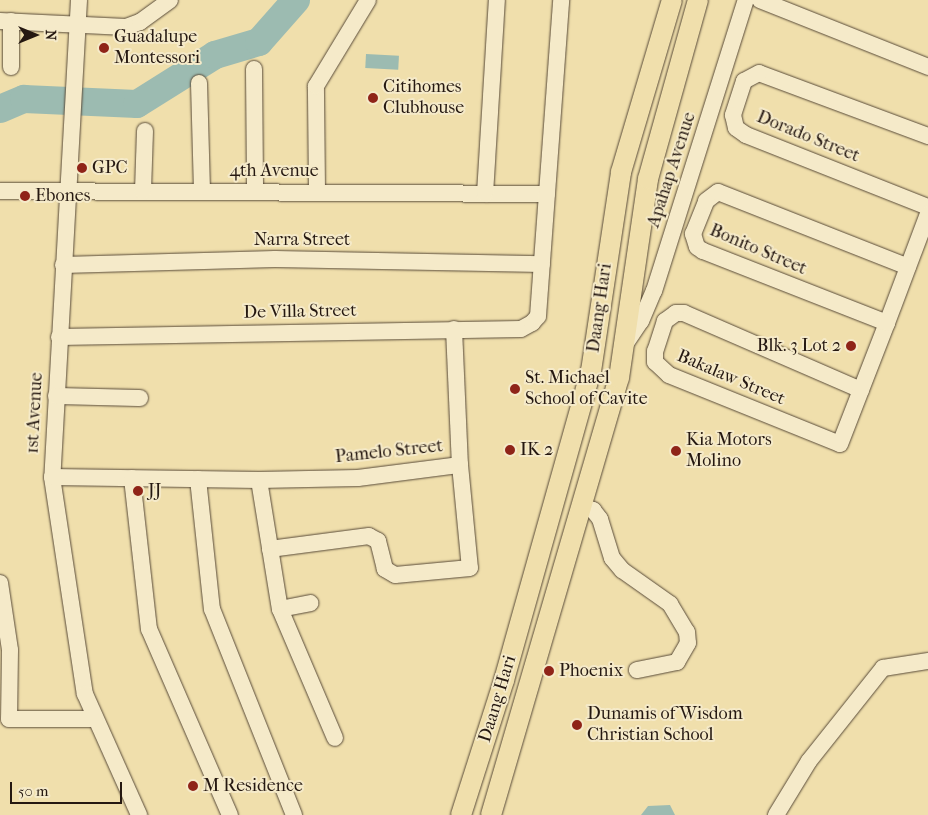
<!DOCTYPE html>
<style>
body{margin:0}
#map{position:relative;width:928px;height:815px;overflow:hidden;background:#f0dfac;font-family:"IM FELL French Canon",serif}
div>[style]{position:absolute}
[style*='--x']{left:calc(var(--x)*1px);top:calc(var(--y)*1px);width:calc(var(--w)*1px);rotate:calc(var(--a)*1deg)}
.water>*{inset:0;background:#9cbbb1;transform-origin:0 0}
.river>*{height:28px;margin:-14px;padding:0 14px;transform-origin:14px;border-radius:14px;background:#9cbbb1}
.roads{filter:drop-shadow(0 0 1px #584a38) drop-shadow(0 0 1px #584a38)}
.minor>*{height:16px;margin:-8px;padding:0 8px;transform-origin:8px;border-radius:8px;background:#f5eac9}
.major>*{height:20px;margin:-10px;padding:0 10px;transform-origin:10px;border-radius:10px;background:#f0dfac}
.dots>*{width:14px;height:14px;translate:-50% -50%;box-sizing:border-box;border:2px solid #f5eac9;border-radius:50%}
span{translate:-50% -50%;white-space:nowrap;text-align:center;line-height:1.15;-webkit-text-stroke:4px #f5eac9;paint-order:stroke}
.poi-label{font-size:18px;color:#251811}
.left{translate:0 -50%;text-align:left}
.right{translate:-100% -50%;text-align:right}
.street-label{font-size:18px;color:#251811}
.north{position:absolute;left:10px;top:10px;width:50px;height:50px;-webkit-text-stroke:4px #f5eac9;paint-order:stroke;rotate:90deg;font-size:14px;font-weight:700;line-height:20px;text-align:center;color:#251811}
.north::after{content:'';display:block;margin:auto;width:18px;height:22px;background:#251811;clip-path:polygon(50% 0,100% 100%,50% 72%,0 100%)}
.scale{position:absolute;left:10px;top:782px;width:112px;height:22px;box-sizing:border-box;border:2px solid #251811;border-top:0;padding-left:6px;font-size:15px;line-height:18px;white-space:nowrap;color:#251811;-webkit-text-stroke:4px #f5eac9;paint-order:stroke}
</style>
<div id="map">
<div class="water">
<div style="left:366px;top:54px;width:33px;height:14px;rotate:3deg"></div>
<div style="clip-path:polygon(670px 805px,675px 815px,641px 815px,648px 806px)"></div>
</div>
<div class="river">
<div style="--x:0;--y:109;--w:26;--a:-23"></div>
<div style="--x:24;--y:99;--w:113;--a:2.5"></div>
<div style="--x:137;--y:104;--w:92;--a:-32.1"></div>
<div style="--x:215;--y:55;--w:46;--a:-16.5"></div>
<div style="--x:259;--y:42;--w:56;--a:-48.6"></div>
</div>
<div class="roads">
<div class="minor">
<div style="--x:79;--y:0;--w:478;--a:93.2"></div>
<div style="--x:52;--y:477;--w:219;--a:81.4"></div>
<div style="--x:85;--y:694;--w:133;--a:65.9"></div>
<div style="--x:760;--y:0;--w:181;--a:21.7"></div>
<div style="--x:0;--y:21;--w:126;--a:2.7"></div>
<div style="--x:126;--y:27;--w:15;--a:-20"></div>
<div style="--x:140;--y:22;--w:37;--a:-36"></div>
<div style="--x:11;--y:67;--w:46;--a:-90"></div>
<div style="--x:254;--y:69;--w:122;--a:89.5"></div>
<div style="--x:199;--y:83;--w:109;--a:88.4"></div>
<div style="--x:928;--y:136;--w:180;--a:-159.6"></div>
<div style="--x:759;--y:73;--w:17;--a:152"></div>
<div style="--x:744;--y:81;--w:36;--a:108"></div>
<div style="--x:733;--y:115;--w:13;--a:77"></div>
<div style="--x:736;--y:128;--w:12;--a:35"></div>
<div style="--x:746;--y:135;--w:196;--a:21.6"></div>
<div style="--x:317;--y:190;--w:104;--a:-90.6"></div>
<div style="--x:316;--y:86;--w:100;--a:-58.8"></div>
<div style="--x:0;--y:191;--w:547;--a:0.31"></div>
<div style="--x:143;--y:191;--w:60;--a:-88.1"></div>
<div style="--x:485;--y:194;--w:194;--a:-86.5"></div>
<div style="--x:63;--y:265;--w:212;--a:-1.6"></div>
<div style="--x:275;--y:259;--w:267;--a:1.1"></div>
<div style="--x:887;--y:323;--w:198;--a:-158.6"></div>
<div style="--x:703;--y:251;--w:7;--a:-146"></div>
<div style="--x:697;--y:247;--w:14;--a:-107"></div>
<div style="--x:693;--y:234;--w:35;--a:-68"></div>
<div style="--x:706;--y:201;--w:15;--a:-37"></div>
<div style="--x:718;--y:192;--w:204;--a:21.5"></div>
<div style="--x:454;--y:329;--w:136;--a:87.5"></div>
<div style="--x:59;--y:337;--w:462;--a:-1"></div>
<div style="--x:521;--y:329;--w:13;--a:-29"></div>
<div style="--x:532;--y:323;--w:9;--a:-49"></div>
<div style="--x:538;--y:316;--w:317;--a:-85.8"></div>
<div style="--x:624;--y:346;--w:30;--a:-56"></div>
<div style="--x:641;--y:321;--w:33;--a:-67"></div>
<div style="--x:654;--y:291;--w:305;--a:-72.5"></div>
<div style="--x:861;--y:390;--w:193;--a:-156.5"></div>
<div style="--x:684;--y:313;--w:8;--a:180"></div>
<div style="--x:676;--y:313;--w:14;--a:144"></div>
<div style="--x:665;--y:321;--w:32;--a:108"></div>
<div style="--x:655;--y:351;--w:11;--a:90"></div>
<div style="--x:655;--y:362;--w:19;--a:43"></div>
<div style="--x:669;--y:375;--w:184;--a:22"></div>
<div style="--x:840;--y:444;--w:130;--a:-68.8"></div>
<div style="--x:887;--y:323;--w:116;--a:-69.4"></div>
<div style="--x:56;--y:396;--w:84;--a:1.4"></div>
<div style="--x:52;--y:477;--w:207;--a:0.8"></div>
<div style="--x:259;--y:480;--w:99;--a:-1.2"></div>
<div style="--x:358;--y:478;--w:103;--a:-7.3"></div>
<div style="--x:460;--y:465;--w:103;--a:84.5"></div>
<div style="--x:470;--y:568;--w:75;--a:174.7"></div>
<div style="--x:395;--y:575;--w:12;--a:-149"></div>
<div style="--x:385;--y:569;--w:29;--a:-104"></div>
<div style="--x:378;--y:541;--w:10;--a:-151"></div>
<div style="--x:369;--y:536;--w:100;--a:172.5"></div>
<div style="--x:132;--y:478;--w:152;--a:83.6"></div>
<div style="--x:149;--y:629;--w:203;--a:66.5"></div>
<div style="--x:198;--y:479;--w:131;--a:83.9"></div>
<div style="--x:212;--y:609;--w:222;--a:68.3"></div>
<div style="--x:259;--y:480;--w:131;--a:80.8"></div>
<div style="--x:280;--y:609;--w:140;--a:66.9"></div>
<div style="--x:580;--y:506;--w:14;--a:17"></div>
<div style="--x:593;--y:510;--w:11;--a:52"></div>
<div style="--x:600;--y:519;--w:41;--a:72.9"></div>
<div style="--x:612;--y:558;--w:16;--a:50"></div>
<div style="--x:622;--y:570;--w:59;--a:35.3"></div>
<div style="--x:670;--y:604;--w:33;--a:59"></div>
<div style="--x:687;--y:632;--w:11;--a:85"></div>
<div style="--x:688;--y:643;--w:22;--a:120"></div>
<div style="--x:677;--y:662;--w:41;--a:168.7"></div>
<div style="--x:0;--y:583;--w:68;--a:81.5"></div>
<div style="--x:10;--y:650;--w:69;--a:90.8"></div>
<div style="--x:9;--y:719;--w:86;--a:0"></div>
<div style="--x:280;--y:609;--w:31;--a:-11"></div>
<div style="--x:776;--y:815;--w:63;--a:-58.6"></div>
<div style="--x:809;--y:761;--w:119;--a:-51.5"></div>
<div style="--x:883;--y:668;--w:46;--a:-8.8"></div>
</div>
<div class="major">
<div style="--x:461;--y:815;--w:142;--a:-72.3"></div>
<div style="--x:504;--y:680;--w:321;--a:-74.3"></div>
<div style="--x:591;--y:371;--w:201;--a:-81.4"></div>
<div style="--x:621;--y:172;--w:179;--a:-73.5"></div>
<div style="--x:491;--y:815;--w:455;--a:-73.7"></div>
<div style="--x:619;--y:378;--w:201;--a:-81.7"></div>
<div style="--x:648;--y:179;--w:186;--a:-74.4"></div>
</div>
</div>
<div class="dots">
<div style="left:104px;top:48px;background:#8f2418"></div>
<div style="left:373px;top:98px;background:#8f2418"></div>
<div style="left:82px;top:168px;background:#8f2418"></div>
<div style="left:25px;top:196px;background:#8f2418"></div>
<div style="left:851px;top:346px;background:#8f2418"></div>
<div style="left:515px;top:389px;background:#8f2418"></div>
<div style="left:510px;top:450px;background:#8f2418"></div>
<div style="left:676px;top:451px;background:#8f2418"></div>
<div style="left:138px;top:491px;background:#8f2418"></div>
<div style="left:549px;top:671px;background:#8f2418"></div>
<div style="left:577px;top:725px;background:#8f2418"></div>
<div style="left:193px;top:786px;background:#8f2418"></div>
</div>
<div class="poi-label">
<span class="left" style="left:114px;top:48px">Guadalupe<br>Montessori</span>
<span class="left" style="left:383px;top:98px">Citihomes<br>Clubhouse</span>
<span class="left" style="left:92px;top:168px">GPC</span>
<span class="left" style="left:35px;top:196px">Ebones</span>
<span class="right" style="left:841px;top:346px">Blk. 3 Lot 2</span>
<span class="left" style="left:525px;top:389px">St. Michael<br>School of Cavite</span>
<span class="left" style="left:686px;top:451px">Kia Motors<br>Molino</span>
<span class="left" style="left:520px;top:450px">IK 2</span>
<span class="left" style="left:148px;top:491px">JJ</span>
<span class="left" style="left:559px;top:671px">Phoenix</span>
<span class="left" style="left:587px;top:725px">Dunamis of Wisdom<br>Christian School</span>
<span class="left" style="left:203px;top:786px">M Residence</span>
</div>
<div class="street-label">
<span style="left:808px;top:137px;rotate:22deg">Dorado Street</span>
<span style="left:672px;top:170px;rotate:-72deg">Apahap Avenue</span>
<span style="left:274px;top:171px">4th Avenue</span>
<span style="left:302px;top:240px">Narra Street</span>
<span style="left:758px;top:250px;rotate:23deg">Bonito Street</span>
<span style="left:600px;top:308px;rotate:-82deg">Daang Hari</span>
<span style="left:300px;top:312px;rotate:-1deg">De Villa Street</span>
<span style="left:731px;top:378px;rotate:23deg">Bakalaw Street</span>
<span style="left:35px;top:413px;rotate:-87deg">1st Avenue</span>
<span style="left:389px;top:452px;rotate:-6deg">Pamelo Street</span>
<span style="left:498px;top:699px;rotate:-73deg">Daang Hari</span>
</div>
<div class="north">N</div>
<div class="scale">50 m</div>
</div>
